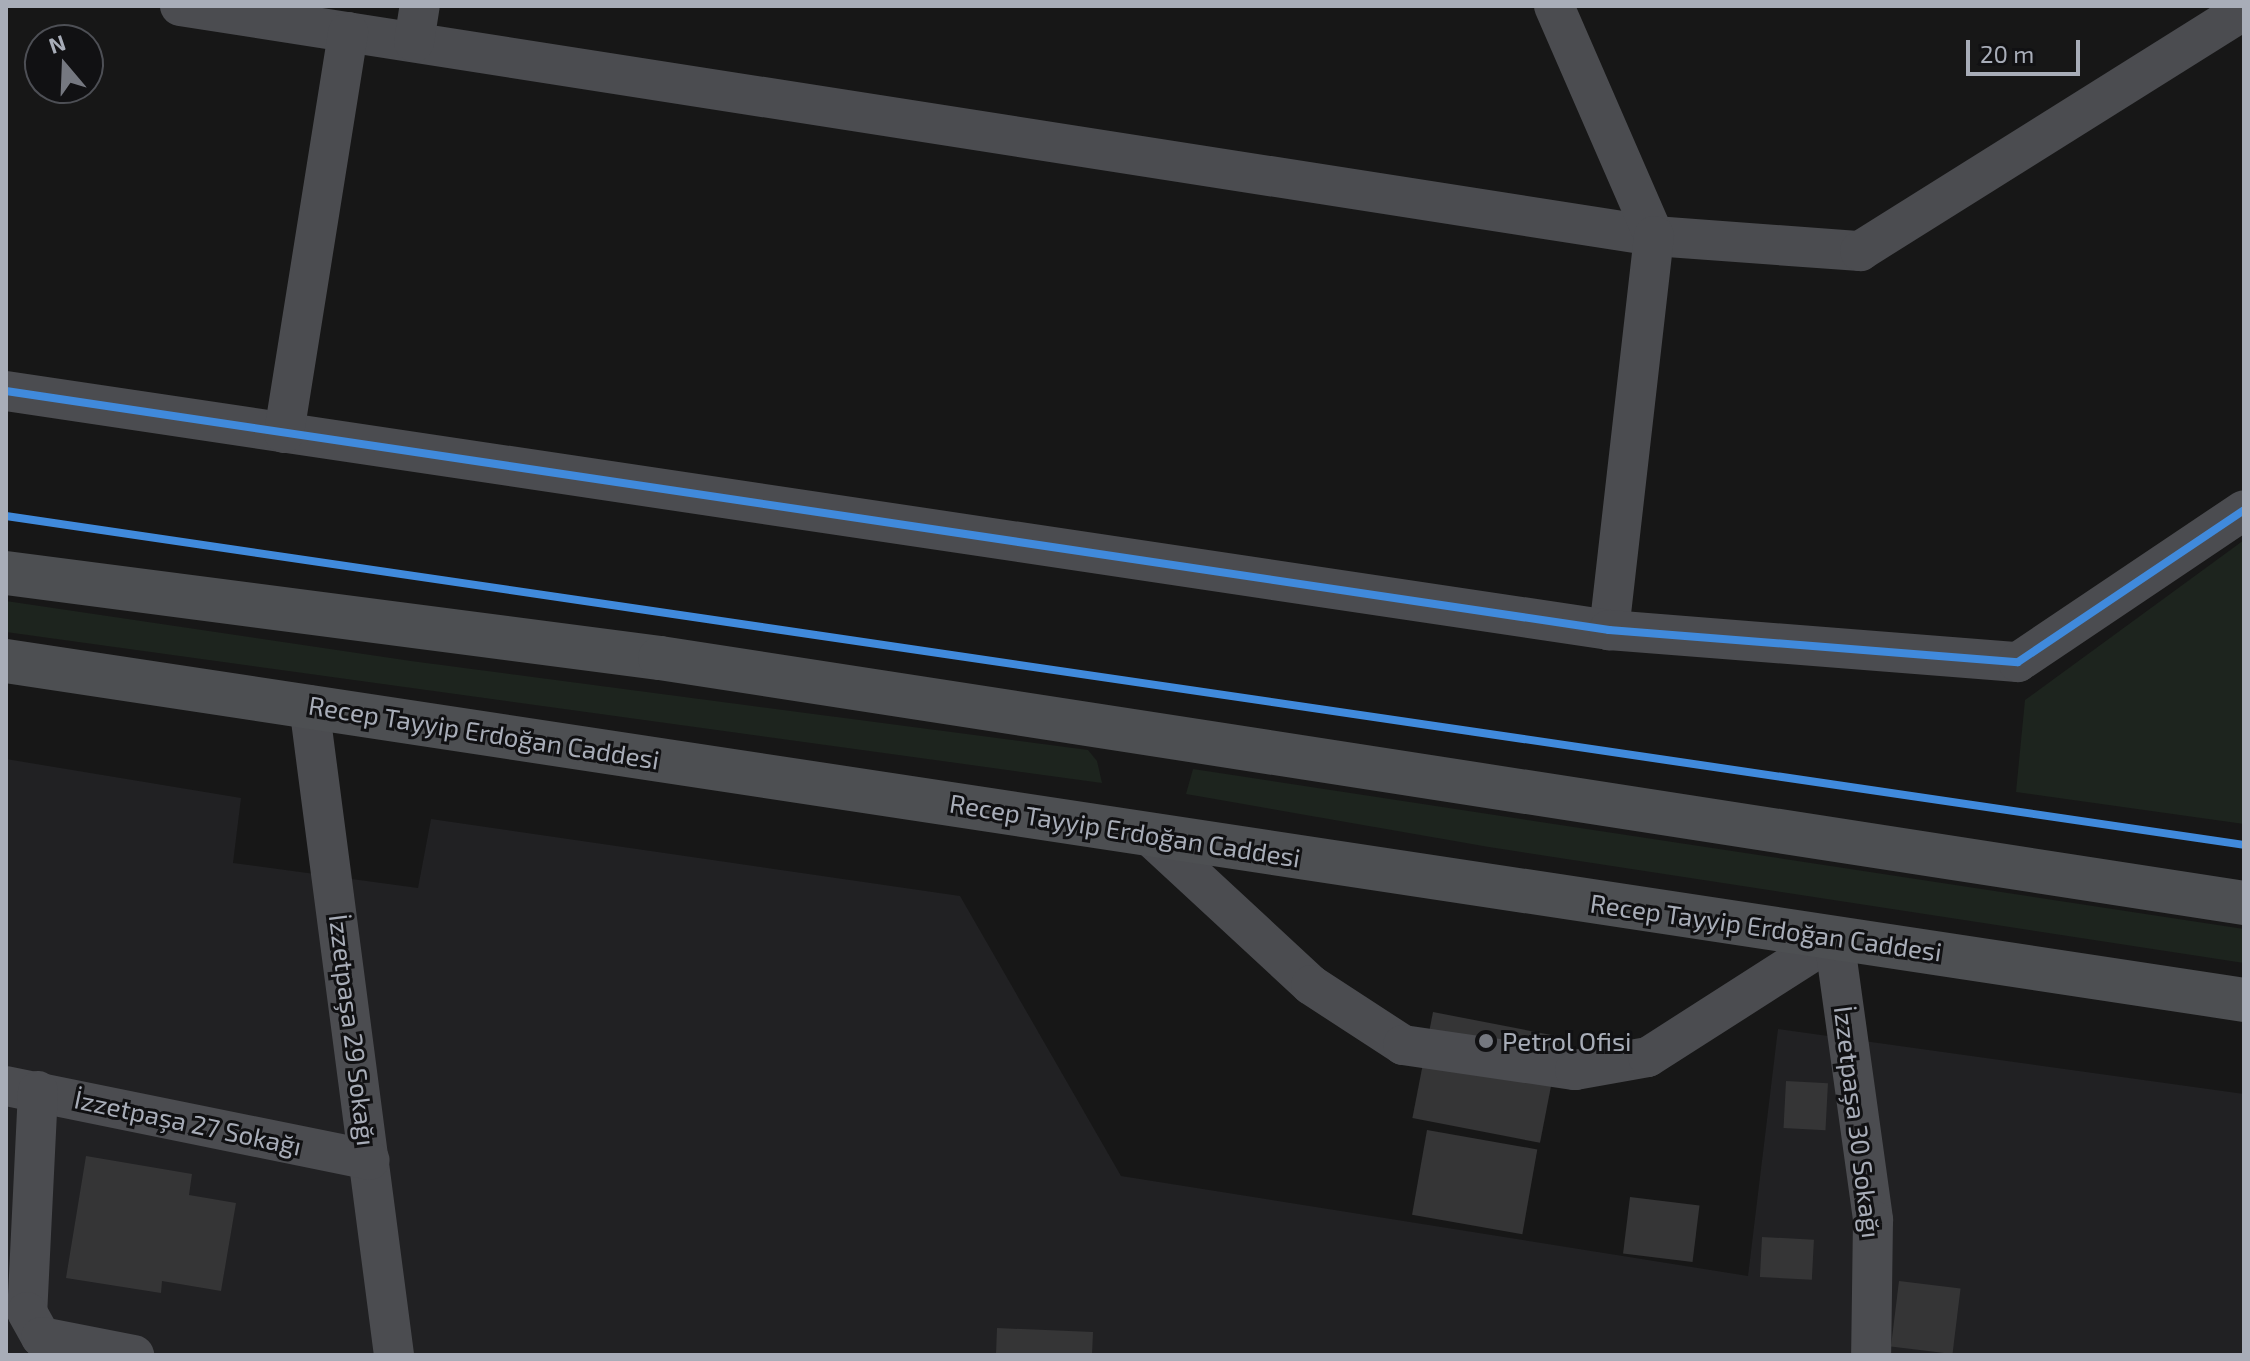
<!DOCTYPE html>
<meta charset="utf-8">
<style>
body{margin:0}
#map{position:relative;width:2250px;height:1361px;overflow:hidden;background:#171717;font-family:"Exo 2",sans-serif}
div>[style]{position:absolute}
[style*='--x']{left:calc(var(--x)*1px);top:calc(var(--y)*1px);width:calc(var(--w)*1px);rotate:calc(var(--a)*1deg)}
.built>*{inset:0;background:#212123}
.green>*{inset:0;background:#1d241e}
.building>*{inset:0;background:#353536;transform-origin:0 0}
.minor>*{height:40px;margin:-20px;padding:0 20px;transform-origin:20px;border-radius:20px;background:#4b4c50}
.major>*{height:44px;margin:-22px;padding:0 22px;transform-origin:22px;border-radius:22px;background:#4d4f52}
.cycleway>*{height:8px;margin:-4px;padding:0 4px;transform-origin:4px;border-radius:4px;background:#408adc}
.dots>*{width:22px;height:22px;translate:-50% -50%;box-sizing:border-box;border:4px solid #111113;border-radius:50%}
span{translate:-50% -50%;white-space:nowrap;text-align:center;line-height:1.15;-webkit-text-stroke:6px #111113;paint-order:stroke}
.street-label{font-size:26px;color:#a8adb8}
.poi-label{font-size:26px;color:#a8adb8}
.left{translate:0 -50%;text-align:left}
.frame{position:absolute;inset:0;border:8px solid #a8adb8;pointer-events:none}
.north{position:absolute;left:24px;top:24px;width:80px;height:80px;box-sizing:border-box;background:#111113;border:2px solid #4d4f55;border-radius:50%;rotate:341deg;font-size:22px;font-weight:700;line-height:32px;text-align:center;color:#a8adb8}
.north::after{content:'';display:block;margin:auto;width:28px;height:36px;background:#757880;clip-path:polygon(50% 0,100% 100%,50% 72%,0 100%)}
.scale{position:absolute;left:1966px;top:40px;width:114px;height:36px;box-sizing:border-box;border:4px solid #a8adb8;border-top:0;padding-left:10px;font-size:24px;line-height:28px;white-space:nowrap;color:#a8adb8;-webkit-text-stroke:6px #111113;paint-order:stroke}
</style>
<div id="map">
<div class="built">
<div style="clip-path:polygon(6px 759px,241px 798px,233px 863px,418px 888px,431px 819px,960px 896px,1121px 1176px,1748px 1276px,1778px 1029px,2244px 1094px,2244px 1355px,6px 1355px)"></div>
</div>
<div class="green">
<div style="clip-path:polygon(2244px 540px,2244px 824px,2016px 792px,2025px 700px)"></div>
<div style="clip-path:polygon(6px 601px,411px 661px,1088px 750px,1097px 761px,1102px 783px,6px 632px)"></div>
<div style="clip-path:polygon(1193px 769px,2244px 929px,2244px 963px,1489px 847px,1186px 794px)"></div>
</div>
<div class="building">
<div style="left:1433px;top:1012px;width:130px;height:108px;rotate:11deg"></div>
<div style="left:1786px;top:1081px;width:42px;height:47px;rotate:3deg"></div>
<div style="left:1427px;top:1130px;width:112px;height:86px;rotate:10deg"></div>
<div style="clip-path:polygon(86px 1156px,192px 1174px,189px 1195px,236px 1203px,221px 1291px,162px 1281px,161px 1293px,66px 1278px)"></div>
<div style="left:1630px;top:1197px;width:70px;height:57px;rotate:7deg"></div>
<div style="left:1762px;top:1237px;width:52px;height:40px;rotate:3deg"></div>
<div style="left:1899px;top:1281px;width:62px;height:66px;rotate:7deg"></div>
<div style="clip-path:polygon(997px 1328px,1093px 1332px,1092px 1355px,996px 1355px)"></div>
</div>
<div class="minor">
<div style="--x:180;--y:6;--w:1492;--a:8.87"></div>
<div style="--x:1654;--y:236;--w:207;--a:4.2"></div>
<div style="--x:1860;--y:251;--w:453;--a:-32.1"></div>
<div style="--x:1554;--y:6;--w:251;--a:66.5"></div>
<div style="--x:1654;--y:236;--w:397;--a:96.5"></div>
<div style="--x:414;--y:42;--w:36;--a:-81"></div>
<div style="--x:6;--y:391;--w:1621;--a:8.48"></div>
<div style="--x:1609;--y:630;--w:410;--a:4.5"></div>
<div style="--x:2018;--y:662;--w:272;--a:-33.9"></div>
<div style="--x:284;--y:433;--w:406;--a:-80.9"></div>
<div style="--x:309;--y:705;--w:656;--a:82.55"></div>
<div style="--x:1148;--y:834;--w:222;--a:42.8"></div>
<div style="--x:1311;--y:985;--w:110;--a:33.1"></div>
<div style="--x:1403;--y:1045;--w:174;--a:8.3"></div>
<div style="--x:1575;--y:1070;--w:74;--a:-10.1"></div>
<div style="--x:1648;--y:1057;--w:221;--a:-32.6"></div>
<div style="--x:1834;--y:938;--w:285;--a:82.1"></div>
<div style="--x:1873;--y:1220;--w:135;--a:90.8"></div>
<div style="--x:6;--y:1086;--w:371;--a:11.5"></div>
<div style="--x:38;--y:1091;--w:221;--a:92.8"></div>
<div style="--x:27;--y:1312;--w:29;--a:61"></div>
<div style="--x:41;--y:1337;--w:95;--a:11"></div>
</div>
<div class="major">
<div style="--x:6;--y:573;--w:660;--a:7.41"></div>
<div style="--x:660;--y:658;--w:1603;--a:8.79"></div>
<div style="--x:6;--y:661;--w:2264;--a:8.61"></div>
</div>
<div class="cycleway">
<div style="--x:6;--y:391;--w:1621;--a:8.48"></div>
<div style="--x:1609;--y:630;--w:410;--a:4.5"></div>
<div style="--x:2018;--y:662;--w:272;--a:-33.9"></div>
<div style="--x:6;--y:516;--w:2262;--a:8.36"></div>
</div>
<div class="dots">
<div style="left:1486px;top:1041px;background:#757880"></div>
</div>
<div class="street-label">
<span style="left:484px;top:732px;rotate:9deg">Recep Tayyip Erdoğan Caddesi</span>
<span style="left:1125px;top:830px;rotate:9deg">Recep Tayyip Erdoğan Caddesi</span>
<span style="left:1766px;top:927px;rotate:8deg">Recep Tayyip Erdoğan Caddesi</span>
<span style="left:353px;top:1030px;rotate:83deg">İzzetpaşa 29 Sokağı</span>
<span style="left:188px;top:1122px;rotate:12deg">İzzetpaşa 27 Sokağı</span>
<span style="left:1858px;top:1122px;rotate:83deg">İzzetpaşa 30 Sokağı</span>
</div>
<div class="poi-label">
<span class="left" style="left:1502px;top:1041px">Petrol Ofisi</span>
</div>
<div class="frame"></div>
<div class="north">N</div>
<div class="scale">20 m</div>
</div>
